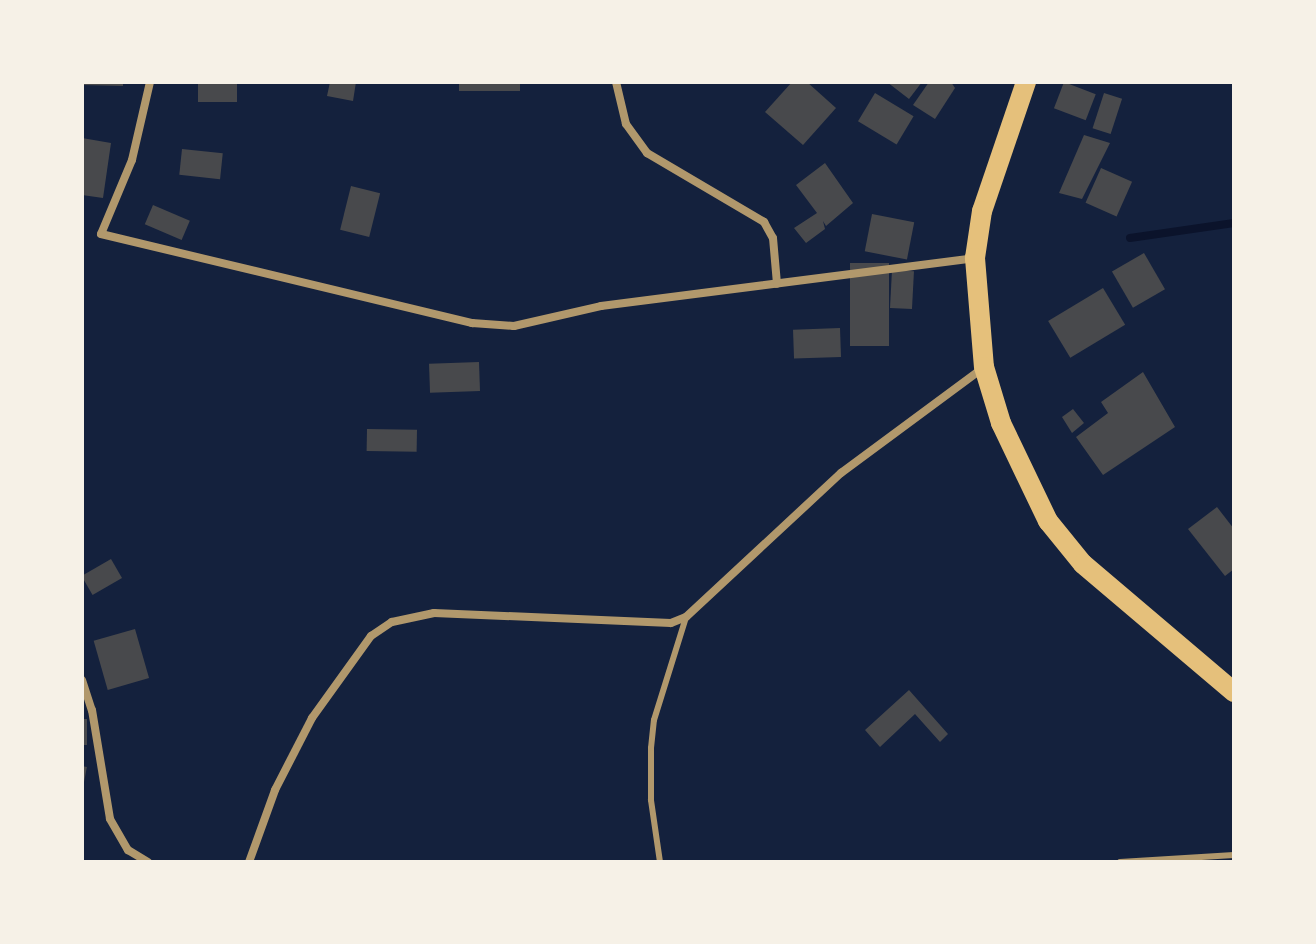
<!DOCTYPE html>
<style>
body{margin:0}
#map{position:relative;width:1316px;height:944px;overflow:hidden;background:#14213d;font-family:Quicksand,sans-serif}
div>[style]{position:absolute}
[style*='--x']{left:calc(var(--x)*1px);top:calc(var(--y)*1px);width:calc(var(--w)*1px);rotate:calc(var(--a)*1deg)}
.stream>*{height:8px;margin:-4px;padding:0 4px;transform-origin:4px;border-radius:4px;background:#0b132b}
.building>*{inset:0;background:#48494c;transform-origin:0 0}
.service>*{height:6px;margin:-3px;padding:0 3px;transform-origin:3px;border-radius:3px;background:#b1986c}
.minor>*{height:8px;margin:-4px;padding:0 4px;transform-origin:4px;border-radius:4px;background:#b1986c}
.primary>*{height:20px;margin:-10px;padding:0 10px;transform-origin:10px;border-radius:10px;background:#e5c07b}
span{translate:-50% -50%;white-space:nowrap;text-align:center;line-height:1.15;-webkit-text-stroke:6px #f6f1e7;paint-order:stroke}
.frame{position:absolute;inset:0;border:84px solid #f6f1e7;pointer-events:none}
</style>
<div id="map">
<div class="stream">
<div style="--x:1130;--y:238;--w:105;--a:-8.2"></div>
</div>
<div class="building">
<div style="clip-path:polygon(82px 82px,123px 82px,123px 86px,82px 85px)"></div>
<div style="left:198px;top:82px;width:39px;height:20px"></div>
<div style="clip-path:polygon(330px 82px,356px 82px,353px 101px,327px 96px)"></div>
<div style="left:459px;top:82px;width:61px;height:9px"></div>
<div style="clip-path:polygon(792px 82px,807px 82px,836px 108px,803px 145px,765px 112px)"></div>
<div style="clip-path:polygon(887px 82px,922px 82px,909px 99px)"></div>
<div style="clip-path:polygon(929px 82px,951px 82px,955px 88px,935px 119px,913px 105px)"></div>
<div style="left:1064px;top:82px;width:34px;height:28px;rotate:21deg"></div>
<div style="left:875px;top:93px;width:45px;height:33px;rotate:31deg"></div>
<div style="left:1104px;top:93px;width:19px;height:37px;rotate:18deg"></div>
<div style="clip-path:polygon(1084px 135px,1110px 143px,1082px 199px,1059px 193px)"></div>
<div style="clip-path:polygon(82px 138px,111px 143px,103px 198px,82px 195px)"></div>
<div style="left:182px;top:149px;width:41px;height:26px;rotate:6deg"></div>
<div style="clip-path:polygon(825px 163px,853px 203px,826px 226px,823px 221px,825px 229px,806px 243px,794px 228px,817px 213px,796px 185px)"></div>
<div style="left:1101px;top:168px;width:34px;height:38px;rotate:24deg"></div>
<div style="left:351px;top:186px;width:30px;height:45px;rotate:14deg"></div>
<div style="left:153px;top:205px;width:40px;height:21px;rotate:23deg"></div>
<div style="left:872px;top:214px;width:43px;height:38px;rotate:11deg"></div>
<div style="left:1144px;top:253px;width:42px;height:37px;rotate:60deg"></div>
<div style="left:850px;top:263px;width:39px;height:83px"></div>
<div style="left:892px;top:270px;width:22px;height:38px;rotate:3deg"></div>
<div style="left:1103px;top:288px;width:43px;height:64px;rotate:59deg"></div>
<div style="left:840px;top:328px;width:29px;height:47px;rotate:88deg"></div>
<div style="left:479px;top:362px;width:29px;height:50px;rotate:88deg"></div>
<div style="clip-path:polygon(1143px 372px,1175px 427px,1103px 475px,1076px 437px,1108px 413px,1101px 402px)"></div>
<div style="clip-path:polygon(1073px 409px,1084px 423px,1072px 433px,1062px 417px)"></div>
<div style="left:367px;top:429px;width:50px;height:22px;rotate:1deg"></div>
<div style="clip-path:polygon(1217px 507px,1234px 529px,1234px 569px,1225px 576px,1188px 529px)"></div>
<div style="left:111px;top:559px;width:22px;height:34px;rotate:60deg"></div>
<div style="left:135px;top:629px;width:51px;height:43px;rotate:74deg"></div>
<div style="clip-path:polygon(909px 690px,948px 734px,940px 742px,915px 714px,880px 747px,865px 730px)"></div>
<div style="left:82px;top:719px;width:5px;height:26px"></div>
<div style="left:82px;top:766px;width:5px;height:28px;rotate:11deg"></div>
</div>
<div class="service">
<div style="--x:660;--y:862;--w:63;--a:-98.3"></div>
<div style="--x:651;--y:800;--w:52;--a:-90"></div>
<div style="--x:651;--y:748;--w:28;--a:-84"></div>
<div style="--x:654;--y:720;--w:108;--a:-72.7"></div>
<div style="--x:1120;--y:862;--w:114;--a:-3.5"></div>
</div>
<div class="minor">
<div style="--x:150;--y:82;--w:80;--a:103"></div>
<div style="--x:132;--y:160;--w:80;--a:112.7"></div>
<div style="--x:101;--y:234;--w:382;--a:13.5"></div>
<div style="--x:472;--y:323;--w:42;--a:4.1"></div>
<div style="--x:514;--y:326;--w:89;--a:-12.9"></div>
<div style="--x:601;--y:306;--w:376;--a:-7.3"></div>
<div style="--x:616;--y:82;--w:43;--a:76.6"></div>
<div style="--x:626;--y:124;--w:36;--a:54"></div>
<div style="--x:647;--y:153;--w:136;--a:30.5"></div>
<div style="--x:764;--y:222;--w:18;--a:61"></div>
<div style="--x:773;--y:238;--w:46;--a:85"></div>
<div style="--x:82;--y:680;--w:32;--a:72"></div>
<div style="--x:92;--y:710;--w:110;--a:80.6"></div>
<div style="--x:110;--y:819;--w:36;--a:60"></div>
<div style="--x:128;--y:850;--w:23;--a:31"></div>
<div style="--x:249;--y:862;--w:77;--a:-70.1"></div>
<div style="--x:275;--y:790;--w:81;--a:-62.8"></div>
<div style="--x:312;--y:718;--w:101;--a:-54.3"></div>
<div style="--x:371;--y:636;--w:25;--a:-34"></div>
<div style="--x:392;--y:622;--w:43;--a:-12.1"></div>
<div style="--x:434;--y:613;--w:237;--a:2.4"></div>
<div style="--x:671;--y:623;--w:16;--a:-22"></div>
<div style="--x:686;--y:617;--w:212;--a:-42.9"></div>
<div style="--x:841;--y:473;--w:177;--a:-36.5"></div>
</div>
<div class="primary">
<div style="--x:1026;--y:82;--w:136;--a:108.8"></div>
<div style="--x:982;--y:211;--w:48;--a:98.5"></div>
<div style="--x:975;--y:258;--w:109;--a:85.3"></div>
<div style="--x:984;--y:367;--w:59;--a:73.1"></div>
<div style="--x:1001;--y:423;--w:109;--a:64.4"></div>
<div style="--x:1048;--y:521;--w:55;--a:50.9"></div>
<div style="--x:1083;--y:564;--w:198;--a:40.3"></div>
</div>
<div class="frame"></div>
</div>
